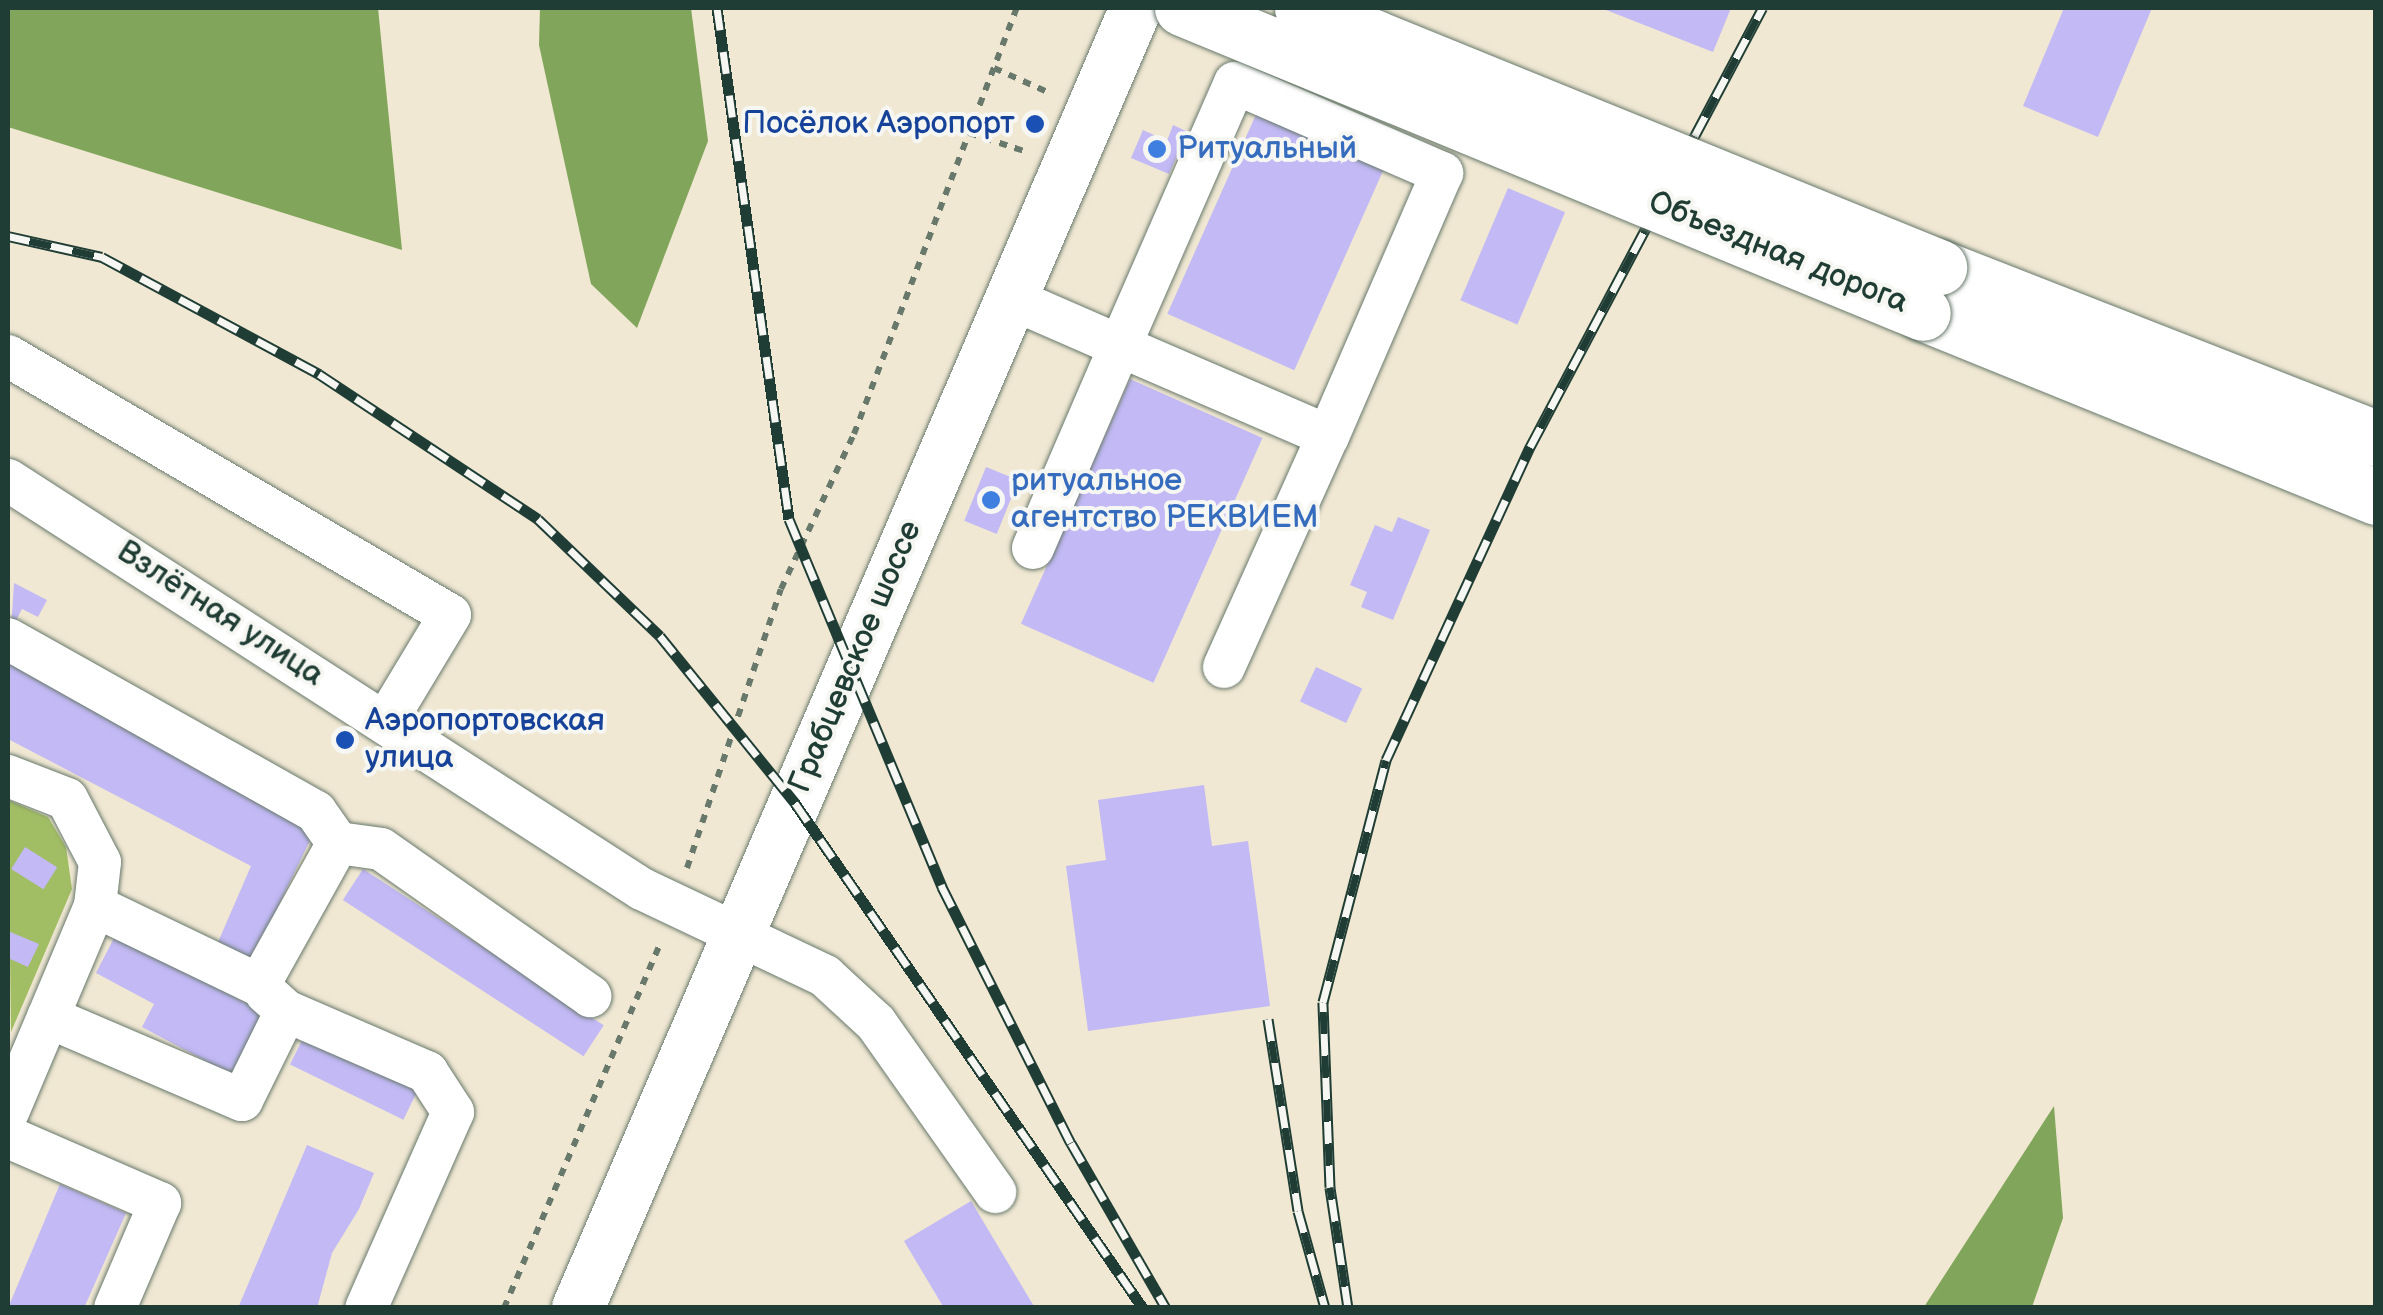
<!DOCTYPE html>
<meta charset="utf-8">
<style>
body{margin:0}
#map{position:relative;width:2383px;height:1315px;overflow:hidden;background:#f0e8d3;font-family:"Balsamiq Sans",sans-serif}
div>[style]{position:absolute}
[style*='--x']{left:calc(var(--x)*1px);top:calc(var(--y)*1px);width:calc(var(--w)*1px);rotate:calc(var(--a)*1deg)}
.green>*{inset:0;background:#a2be65}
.forest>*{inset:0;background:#81a55a}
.building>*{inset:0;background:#c2b9f5;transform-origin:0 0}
.path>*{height:6px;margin-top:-3px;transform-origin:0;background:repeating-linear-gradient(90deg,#68796c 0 8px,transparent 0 16px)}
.roads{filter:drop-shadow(0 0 2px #68796c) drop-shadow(0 0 2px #68796c)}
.minor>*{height:42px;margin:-21px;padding:0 21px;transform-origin:21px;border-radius:21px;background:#fff}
.major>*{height:52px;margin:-26px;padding:0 26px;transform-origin:26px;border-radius:26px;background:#fff}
.highway>*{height:55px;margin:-27.5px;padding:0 27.5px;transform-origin:27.5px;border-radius:27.5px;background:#fff}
.rail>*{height:11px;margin-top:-5.5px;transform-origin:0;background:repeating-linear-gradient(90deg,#f6f6f2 0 22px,#1f3d34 0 44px);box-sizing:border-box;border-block:2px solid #1f3d34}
.bridges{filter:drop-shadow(0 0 2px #68796c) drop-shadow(0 0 2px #68796c)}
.highway-bridge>*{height:55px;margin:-27.5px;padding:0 27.5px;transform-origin:27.5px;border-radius:27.5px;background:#fff}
.dots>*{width:28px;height:28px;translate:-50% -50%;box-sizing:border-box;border:5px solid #f6f6f2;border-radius:50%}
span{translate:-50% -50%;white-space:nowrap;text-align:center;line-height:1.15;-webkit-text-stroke:8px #f6f6f2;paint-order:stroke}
.transit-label{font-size:32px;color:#164399}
.right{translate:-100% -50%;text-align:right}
.left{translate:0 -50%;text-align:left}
.shop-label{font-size:32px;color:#366cbe}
.street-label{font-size:32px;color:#1f3d34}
.frame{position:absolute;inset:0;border:10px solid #1f3d34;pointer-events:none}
</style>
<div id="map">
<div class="green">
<div style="clip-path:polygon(8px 800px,48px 817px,66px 847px,72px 889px,11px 1032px)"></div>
</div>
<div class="forest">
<div style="clip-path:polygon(8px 8px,378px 8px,402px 250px,8px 127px)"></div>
<div style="clip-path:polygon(540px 8px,691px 8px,708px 141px,637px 328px,591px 284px,539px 45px)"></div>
<div style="clip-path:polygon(2054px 1106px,2063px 1218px,2032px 1307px,1924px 1307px)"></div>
</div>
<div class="building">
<div style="clip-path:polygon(1601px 8px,1731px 8px,1713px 52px)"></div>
<div style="clip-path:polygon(2064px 8px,2152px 8px,2098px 137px,2023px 106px)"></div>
<div style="left:1258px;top:110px;width:139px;height:223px;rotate:24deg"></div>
<div style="clip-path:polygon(1173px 125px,1188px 132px,1169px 174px,1131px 158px,1143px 130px,1167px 141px)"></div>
<div style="left:1508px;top:188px;width:62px;height:122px;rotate:23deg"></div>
<div style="left:1130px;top:379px;width:145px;height:268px;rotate:24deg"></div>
<div style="left:986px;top:467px;width:35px;height:58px;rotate:22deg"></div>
<div style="clip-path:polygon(1398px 517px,1430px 530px,1393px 620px,1361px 607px,1367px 592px,1350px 585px,1375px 525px,1392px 532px)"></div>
<div style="clip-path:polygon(14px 583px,47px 600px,38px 617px,22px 609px,11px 630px)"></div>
<div style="clip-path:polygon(8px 647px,314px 832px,249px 967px,215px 949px,251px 866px,8px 739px)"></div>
<div style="left:1316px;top:667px;width:51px;height:38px;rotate:25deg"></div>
<div style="clip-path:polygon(1204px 785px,1212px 846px,1248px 841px,1270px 1006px,1088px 1031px,1066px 866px,1106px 860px,1098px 800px)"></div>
<div style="left:25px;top:847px;width:38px;height:26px;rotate:32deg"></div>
<div style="left:363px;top:869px;width:287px;height:37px;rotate:33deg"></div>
<div style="clip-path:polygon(8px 931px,39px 944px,28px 967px,8px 958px)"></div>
<div style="clip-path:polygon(116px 934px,265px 1013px,232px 1075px,142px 1027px,154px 1004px,96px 973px)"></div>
<div style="left:305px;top:1034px;width:126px;height:34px;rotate:26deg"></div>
<div style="clip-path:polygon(307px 1145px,374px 1173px,359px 1209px,332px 1253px,317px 1308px,238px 1308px)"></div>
<div style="clip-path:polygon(60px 1184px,126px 1213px,84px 1308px,8px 1308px)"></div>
<div style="clip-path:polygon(971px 1201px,1035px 1308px,944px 1308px,904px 1241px)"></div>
</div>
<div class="path">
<div style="--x:994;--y:68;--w:61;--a:24.1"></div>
<div style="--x:969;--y:133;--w:58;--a:18.1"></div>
<div style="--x:687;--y:868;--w:294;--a:-71.4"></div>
<div style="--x:781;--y:589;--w:171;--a:-64.8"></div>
<div style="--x:854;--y:434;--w:456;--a:-69.1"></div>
<div style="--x:504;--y:1308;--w:399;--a:-66.8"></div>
</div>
<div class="roads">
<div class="minor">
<div style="--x:1235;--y:83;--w:226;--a:23.5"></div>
<div style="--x:1442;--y:173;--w:287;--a:113.4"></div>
<div style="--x:1328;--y:436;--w:227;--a:-156.6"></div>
<div style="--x:1120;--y:346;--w:287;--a:-66.4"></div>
<div style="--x:1010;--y:298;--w:120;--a:23.6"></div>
<div style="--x:1120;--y:346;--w:220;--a:113.3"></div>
<div style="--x:8;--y:356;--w:512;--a:30.37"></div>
<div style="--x:450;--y:615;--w:124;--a:121.1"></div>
<div style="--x:8;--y:480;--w:754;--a:32.83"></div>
<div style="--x:642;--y:889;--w:203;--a:25.4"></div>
<div style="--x:825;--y:976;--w:69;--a:42.7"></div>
<div style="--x:876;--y:1023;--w:207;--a:54.8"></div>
<div style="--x:8;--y:639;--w:353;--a:29.3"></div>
<div style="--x:316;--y:812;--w:38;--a:55"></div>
<div style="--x:338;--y:843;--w:162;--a:119.1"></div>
<div style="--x:259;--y:985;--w:182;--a:-154.3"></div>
<div style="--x:1224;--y:667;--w:253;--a:-65.8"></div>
<div style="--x:8;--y:776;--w:63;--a:21.3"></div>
<div style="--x:67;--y:799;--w:71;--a:62.4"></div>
<div style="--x:100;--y:862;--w:44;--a:96.5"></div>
<div style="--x:95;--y:906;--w:224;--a:112.9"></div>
<div style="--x:338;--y:843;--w:43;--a:7.9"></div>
<div style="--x:381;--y:849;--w:256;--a:35.1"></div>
<div style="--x:286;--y:1011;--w:154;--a:23.4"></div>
<div style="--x:427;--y:1072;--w:48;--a:57"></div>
<div style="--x:453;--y:1112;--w:214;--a:113.9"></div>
<div style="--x:48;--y:1017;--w:211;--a:23.2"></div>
<div style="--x:242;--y:1100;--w:99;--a:-63.7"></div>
<div style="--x:286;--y:1011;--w:27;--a:-138"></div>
<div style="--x:8;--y:1137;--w:166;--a:23.5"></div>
<div style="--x:160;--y:1203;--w:114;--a:113.2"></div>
</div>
<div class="major">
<div style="--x:578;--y:1308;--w:1415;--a:-66.77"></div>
</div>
<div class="highway">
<div style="--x:1939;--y:267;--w:469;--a:21.4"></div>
<div style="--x:1923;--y:313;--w:489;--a:22.1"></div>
</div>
</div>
<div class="rail">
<div style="--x:717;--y:8;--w:516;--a:81.98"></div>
<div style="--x:789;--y:519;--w:399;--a:67.4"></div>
<div style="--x:942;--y:887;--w:287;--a:63.3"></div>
<div style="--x:1071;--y:1143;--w:190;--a:60.1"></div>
<div style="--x:8;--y:236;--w:96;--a:12.6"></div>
<div style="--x:102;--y:257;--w:247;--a:28.3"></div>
<div style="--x:319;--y:374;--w:263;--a:33.5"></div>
<div style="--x:538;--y:519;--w:169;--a:43.8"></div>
<div style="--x:660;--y:636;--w:215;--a:51"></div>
<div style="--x:795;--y:803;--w:613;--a:55.43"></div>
<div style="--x:1268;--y:1019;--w:194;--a:81.1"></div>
<div style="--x:1298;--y:1211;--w:101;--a:74.4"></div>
<div style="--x:1348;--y:1308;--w:122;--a:-98.5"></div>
<div style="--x:1330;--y:1187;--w:185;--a:-92.2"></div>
<div style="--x:1323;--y:1002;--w:250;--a:-75.4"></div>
<div style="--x:1386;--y:760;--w:345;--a:-65.3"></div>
<div style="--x:1530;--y:447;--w:497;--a:-62.1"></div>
</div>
<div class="bridges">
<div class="highway-bridge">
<div style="--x:1182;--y:8;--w:801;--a:22.37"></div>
<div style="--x:1302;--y:8;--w:688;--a:22.13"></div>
</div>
</div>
<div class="dots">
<div style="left:1035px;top:124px;background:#1a4fb4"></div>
<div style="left:1157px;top:149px;background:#3f7fe0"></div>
<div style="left:991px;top:500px;background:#3f7fe0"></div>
<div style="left:345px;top:740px;background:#1a4fb4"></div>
</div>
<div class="transit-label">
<span class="right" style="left:1015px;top:124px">Посёлок Аэропорт</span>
<span class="left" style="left:365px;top:740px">Аэропортовская<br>улица</span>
</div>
<div class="shop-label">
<span class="left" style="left:1177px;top:149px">Ритуальный</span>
<span class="left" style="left:1011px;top:500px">ритуальное<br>агентство РЕКВИЕМ</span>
</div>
<div class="street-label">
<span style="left:1778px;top:253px;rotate:22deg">Объездная дорога</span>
<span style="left:220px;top:614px;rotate:33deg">Взлётная улица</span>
<span style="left:856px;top:657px;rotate:-67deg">Грабцевское шоссе</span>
</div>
<div class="frame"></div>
</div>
